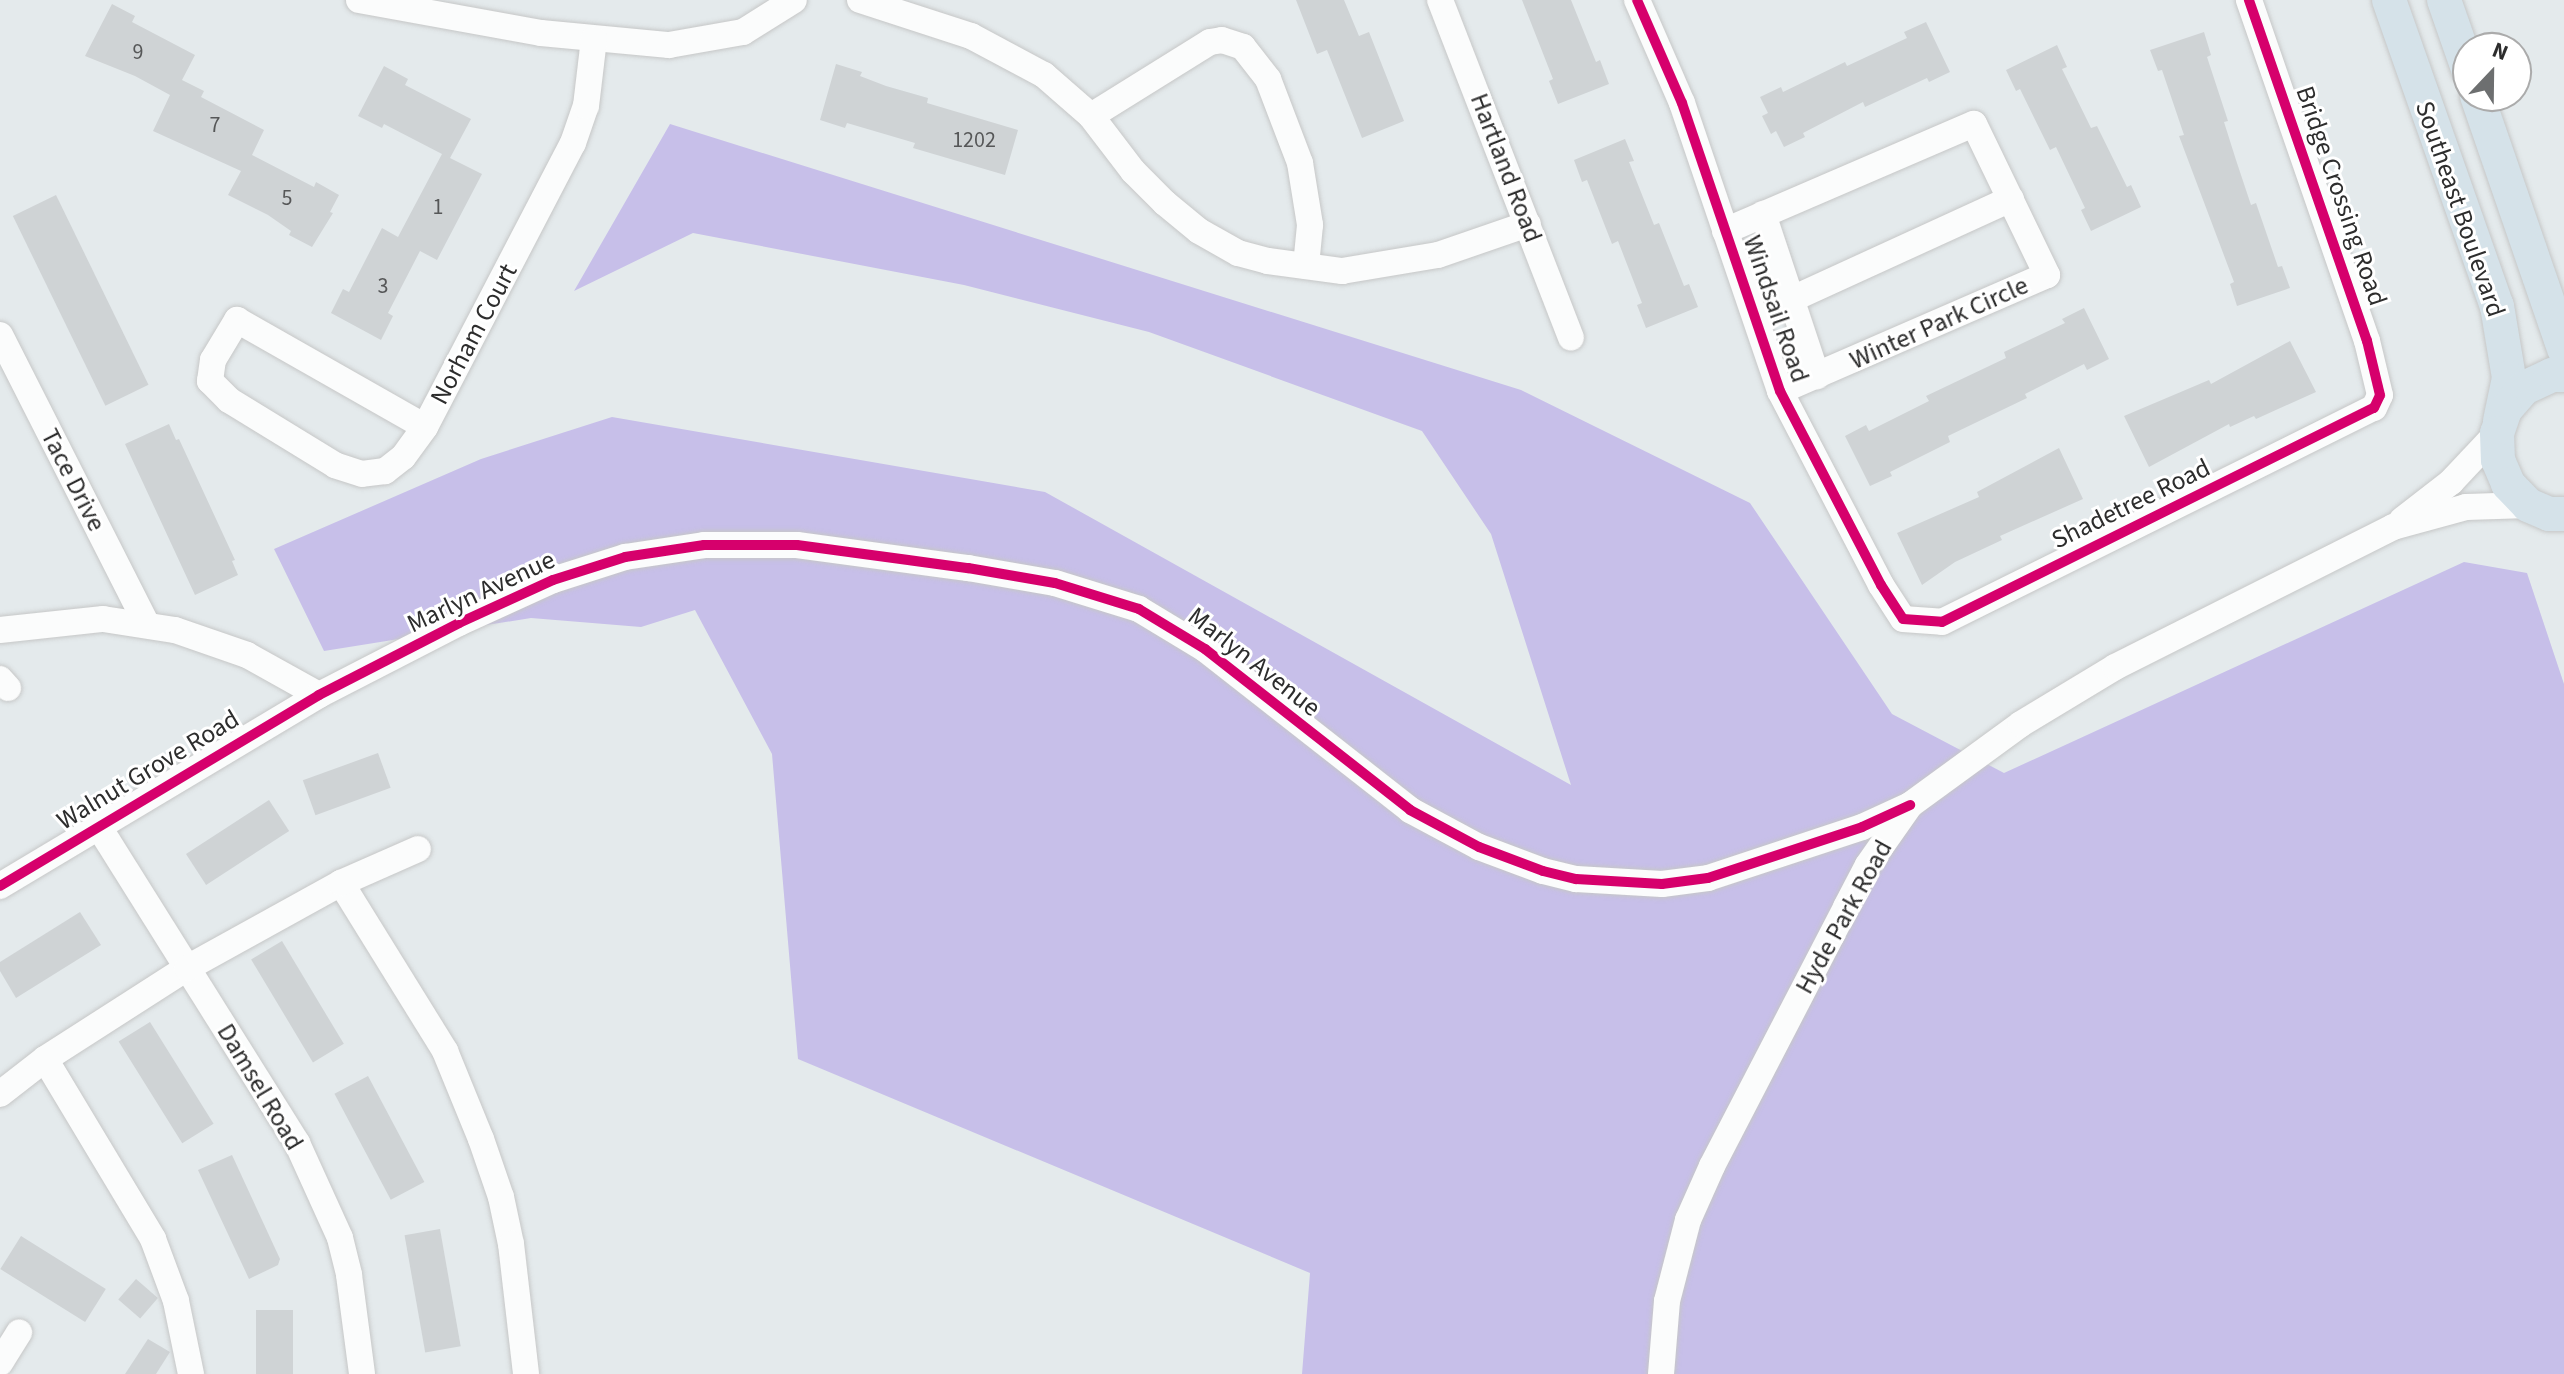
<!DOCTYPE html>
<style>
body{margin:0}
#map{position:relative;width:2564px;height:1374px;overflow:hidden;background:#e4eaec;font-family:"Source Sans 3",sans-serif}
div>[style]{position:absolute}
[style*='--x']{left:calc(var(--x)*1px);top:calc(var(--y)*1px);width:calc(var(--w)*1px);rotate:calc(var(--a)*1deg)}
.green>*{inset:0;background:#c7bfe9}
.building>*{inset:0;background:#cfd3d5;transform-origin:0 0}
.roads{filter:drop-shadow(0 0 2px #c6c7c7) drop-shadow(0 0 2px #c6c7c7)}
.minor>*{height:26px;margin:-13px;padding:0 13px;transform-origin:13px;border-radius:13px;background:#fbfcfc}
.major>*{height:34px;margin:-17px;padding:0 17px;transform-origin:17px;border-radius:17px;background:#d5e2e9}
.cycleway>*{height:10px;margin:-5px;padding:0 5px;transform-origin:5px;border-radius:5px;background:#d6006c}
span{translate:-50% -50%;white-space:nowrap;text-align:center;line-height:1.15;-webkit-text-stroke:6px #fff;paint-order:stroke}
.number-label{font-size:22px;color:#565758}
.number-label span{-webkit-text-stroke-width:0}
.street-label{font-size:26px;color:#2d2d2d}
.north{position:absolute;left:2452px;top:32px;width:80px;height:80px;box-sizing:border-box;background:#fff;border:2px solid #ababab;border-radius:50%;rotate:22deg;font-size:22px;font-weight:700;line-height:32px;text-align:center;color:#2d2d2d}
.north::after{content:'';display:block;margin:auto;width:28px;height:36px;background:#6d6f70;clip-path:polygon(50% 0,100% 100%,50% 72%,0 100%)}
</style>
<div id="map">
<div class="green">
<div style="clip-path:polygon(670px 124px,1521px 390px,1750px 503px,1892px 714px,2004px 773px,2464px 562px,2527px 573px,2564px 684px,2564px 1374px,1302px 1374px,1310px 1273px,798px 1059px,772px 754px,695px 610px,641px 627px,531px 618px,324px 651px,274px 549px,481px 459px,612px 417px,1045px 492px,1571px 785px,1491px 534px,1422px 431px,1149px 332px,964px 285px,693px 233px,574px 291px)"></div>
</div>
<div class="building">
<div style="clip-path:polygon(1296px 0,1344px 0,1359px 36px,1369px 32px,1404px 121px,1362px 138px,1327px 50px,1317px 54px)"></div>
<div style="clip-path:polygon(1522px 0,1571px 0,1596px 62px,1600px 60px,1609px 84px,1558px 104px,1549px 81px,1553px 79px)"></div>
<div style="clip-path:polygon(112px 4px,135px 16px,132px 22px,195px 55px,182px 80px,204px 91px,201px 97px,264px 130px,252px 155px,314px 187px,316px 182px,339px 195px,330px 212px,333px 213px,312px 247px,289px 235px,291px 231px,268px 215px,228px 195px,241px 171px,153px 131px,170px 95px,135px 76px,85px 56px)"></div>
<div style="clip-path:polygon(1926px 22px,1950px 72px,1929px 82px,1927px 78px,1865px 107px,1863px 102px,1803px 133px,1805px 137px,1784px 147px,1776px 131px,1771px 134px,1762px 116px,1768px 113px,1760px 97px,1781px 87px,1783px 92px,1845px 62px,1847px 66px,1907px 38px,1904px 32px)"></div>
<div style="clip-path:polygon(2204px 32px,2211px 55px,2207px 57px,2228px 121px,2224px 122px,2236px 160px,2251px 205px,2256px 203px,2278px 267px,2282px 266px,2290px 288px,2237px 306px,2230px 284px,2234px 282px,2179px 136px,2184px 135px,2162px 70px,2158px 71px,2150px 50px)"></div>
<div style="clip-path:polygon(2057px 45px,2067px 67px,2062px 69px,2091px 128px,2097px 126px,2127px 187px,2131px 185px,2141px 207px,2091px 231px,2081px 210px,2085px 208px,2056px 147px,2050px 150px,2020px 89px,2016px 91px,2006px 70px)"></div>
<div style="clip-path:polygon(836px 64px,862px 72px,860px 76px,886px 86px,928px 98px,927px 103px,1018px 130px,1005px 175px,913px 148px,915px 143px,847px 123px,845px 128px,820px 120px)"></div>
<div style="clip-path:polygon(384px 66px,408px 79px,405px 85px,471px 119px,450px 158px,482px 174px,437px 260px,420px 251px,388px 313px,393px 316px,381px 340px,331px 313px,343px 289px,349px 292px,382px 228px,398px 237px,442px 154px,384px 124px,382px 128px,358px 116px)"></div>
<div style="clip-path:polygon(1625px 139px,1634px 161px,1629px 162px,1654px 225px,1659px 223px,1684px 286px,1689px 284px,1698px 307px,1646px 328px,1637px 305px,1642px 303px,1618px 241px,1612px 244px,1587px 180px,1582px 182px,1574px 160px)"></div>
<div style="left:56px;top:195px;width:211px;height:48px;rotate:64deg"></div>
<div style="clip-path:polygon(2084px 308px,2109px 359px,2087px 370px,2084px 364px,2025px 394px,2027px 398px,1948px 436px,1950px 442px,1890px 472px,1892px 476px,1870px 486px,1845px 436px,1866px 425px,1869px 431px,1929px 401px,1926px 396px,2006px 358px,2004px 352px,2065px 323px,2062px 319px)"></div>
<div style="clip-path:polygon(2290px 341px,2316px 392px,2256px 419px,2254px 416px,2230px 427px,2229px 424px,2149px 467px,2124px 416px,2209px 380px,2211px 384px)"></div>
<div style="clip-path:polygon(169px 424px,176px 440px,179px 439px,235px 560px,232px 561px,238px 575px,195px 595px,125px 444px)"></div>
<div style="clip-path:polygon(2059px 448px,2083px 499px,2000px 536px,2002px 540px,1955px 562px,1922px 585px,1897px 533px,1979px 497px,1977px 492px)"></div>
<div style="left:378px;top:753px;width:37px;height:80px;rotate:70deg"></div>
<div style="left:269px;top:800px;width:37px;height:99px;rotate:57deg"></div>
<div style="clip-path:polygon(80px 912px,101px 945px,16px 998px,0 971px,0 962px)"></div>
<div style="left:282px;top:941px;width:120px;height:36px;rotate:59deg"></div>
<div style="left:150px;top:1022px;width:120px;height:37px;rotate:58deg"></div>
<div style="left:368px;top:1076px;width:120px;height:38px;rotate:62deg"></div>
<div style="clip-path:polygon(232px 1155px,280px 1259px,278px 1265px,249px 1279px,198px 1170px)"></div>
<div style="left:440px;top:1229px;width:119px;height:36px;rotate:80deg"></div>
<div style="left:21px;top:1236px;width:100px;height:39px;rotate:32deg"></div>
<div style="left:136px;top:1279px;width:29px;height:27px;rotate:41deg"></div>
<div style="left:256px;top:1310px;width:37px;height:64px"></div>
<div style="clip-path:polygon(148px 1339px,170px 1352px,156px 1374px,125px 1374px)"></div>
</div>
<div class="roads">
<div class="minor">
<div style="--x:359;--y:0;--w:185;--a:10.3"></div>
<div style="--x:541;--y:33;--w:129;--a:5.4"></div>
<div style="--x:669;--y:45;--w:75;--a:-10"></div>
<div style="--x:743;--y:32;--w:60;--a:-32.1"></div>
<div style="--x:860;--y:0;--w:117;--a:18"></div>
<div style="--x:971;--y:36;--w:83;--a:28.1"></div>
<div style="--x:1044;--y:75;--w:62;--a:41.1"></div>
<div style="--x:1091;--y:116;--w:69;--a:52.6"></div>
<div style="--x:1133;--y:171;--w:45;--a:45"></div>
<div style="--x:1165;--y:203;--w:44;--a:39.5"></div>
<div style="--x:1199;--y:231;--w:45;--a:29.4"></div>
<div style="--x:1238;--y:253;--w:31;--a:15"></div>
<div style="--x:1268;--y:261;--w:75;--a:7.7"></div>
<div style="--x:1342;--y:271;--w:97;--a:-9.5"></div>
<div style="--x:1438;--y:255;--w:95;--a:-19"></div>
<div style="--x:1440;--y:0;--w:362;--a:68.8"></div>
<div style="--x:1637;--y:0;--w:112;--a:66.4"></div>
<div style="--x:1682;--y:103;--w:304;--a:71.2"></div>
<div style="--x:1780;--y:391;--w:219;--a:62.5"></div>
<div style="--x:1881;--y:585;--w:40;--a:57.1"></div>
<div style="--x:1903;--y:619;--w:39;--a:4"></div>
<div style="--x:1942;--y:622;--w:482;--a:-26.4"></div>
<div style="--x:2374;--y:408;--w:14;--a:-65"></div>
<div style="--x:2380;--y:395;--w:56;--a:-103.5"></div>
<div style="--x:2367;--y:341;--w:361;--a:-109.1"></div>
<div style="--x:1091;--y:116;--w:140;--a:-31.9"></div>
<div style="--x:1210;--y:42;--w:12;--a:-9"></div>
<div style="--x:1222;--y:40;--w:22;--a:18"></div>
<div style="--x:1243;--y:47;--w:41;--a:52"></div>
<div style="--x:1268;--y:79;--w:90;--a:69.1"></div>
<div style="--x:1300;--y:163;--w:63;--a:80.8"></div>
<div style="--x:1310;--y:225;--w:41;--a:95.6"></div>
<div style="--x:1763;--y:214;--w:171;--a:71.6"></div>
<div style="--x:1725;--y:231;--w:271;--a:-23.3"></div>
<div style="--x:1974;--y:124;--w:168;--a:64.2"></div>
<div style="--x:2047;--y:275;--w:291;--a:156.5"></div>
<div style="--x:1790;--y:300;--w:243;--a:-24.6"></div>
<div style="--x:0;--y:335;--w:325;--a:63.1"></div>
<div style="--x:425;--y:427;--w:37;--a:126"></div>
<div style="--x:403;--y:457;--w:23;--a:142"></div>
<div style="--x:385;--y:471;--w:23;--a:173"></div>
<div style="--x:362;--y:474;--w:28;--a:-162"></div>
<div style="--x:335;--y:465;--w:124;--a:-148.5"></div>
<div style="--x:229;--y:400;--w:27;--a:-135"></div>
<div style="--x:210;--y:381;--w:21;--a:-82"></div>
<div style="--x:213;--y:360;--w:47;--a:-59"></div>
<div style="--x:237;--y:320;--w:216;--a:29.6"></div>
<div style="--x:425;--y:427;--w:320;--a:-62.5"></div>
<div style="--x:573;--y:143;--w:39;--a:-71"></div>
<div style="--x:586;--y:106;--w:67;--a:-83.2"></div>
<div style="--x:2402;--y:520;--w:62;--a:-37.8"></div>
<div style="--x:2451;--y:482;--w:67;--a:-46.8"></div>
<div style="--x:0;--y:630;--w:104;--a:-6.1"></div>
<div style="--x:103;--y:619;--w:73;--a:8.7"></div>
<div style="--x:175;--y:630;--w:76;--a:19.1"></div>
<div style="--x:247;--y:655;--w:82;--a:29.1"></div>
<div style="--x:0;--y:679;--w:12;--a:48"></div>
<div style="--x:97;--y:824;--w:377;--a:57.9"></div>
<div style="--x:297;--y:1143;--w:104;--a:65.6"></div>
<div style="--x:340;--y:1238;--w:38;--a:76"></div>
<div style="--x:349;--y:1275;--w:100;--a:82.5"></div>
<div style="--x:341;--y:883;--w:198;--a:58.2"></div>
<div style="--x:445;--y:1051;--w:95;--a:67.8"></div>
<div style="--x:481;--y:1139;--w:61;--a:71"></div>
<div style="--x:501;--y:1197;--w:48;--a:78"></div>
<div style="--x:511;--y:1244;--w:131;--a:83.4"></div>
<div style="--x:0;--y:886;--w:372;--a:-30.9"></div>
<div style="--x:319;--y:695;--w:157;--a:-27.2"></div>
<div style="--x:459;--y:623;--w:103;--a:-24.6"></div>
<div style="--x:553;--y:580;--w:76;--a:-17.7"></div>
<div style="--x:625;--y:557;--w:80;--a:-8.6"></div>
<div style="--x:704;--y:545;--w:93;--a:0"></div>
<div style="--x:797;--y:545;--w:173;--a:7.7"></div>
<div style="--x:968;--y:568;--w:88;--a:9.8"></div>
<div style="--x:1055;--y:583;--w:88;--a:17.2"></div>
<div style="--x:1139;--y:609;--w:77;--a:31.2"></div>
<div style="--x:1205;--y:649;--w:261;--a:38.1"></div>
<div style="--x:1410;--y:810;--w:78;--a:28.2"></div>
<div style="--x:1479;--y:847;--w:68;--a:20.6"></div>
<div style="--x:1543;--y:871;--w:34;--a:14"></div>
<div style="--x:1576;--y:879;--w:86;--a:3.3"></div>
<div style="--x:1662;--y:884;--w:46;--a:-7.4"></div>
<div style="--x:1708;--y:878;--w:162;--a:-18.3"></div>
<div style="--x:1862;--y:827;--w:53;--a:-24.6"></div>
<div style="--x:45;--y:1059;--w:210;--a:59"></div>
<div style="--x:153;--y:1239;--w:66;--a:69.6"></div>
<div style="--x:176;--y:1301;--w:75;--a:78.4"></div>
<div style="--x:0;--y:1094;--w:57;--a:-37.9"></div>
<div style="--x:45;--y:1059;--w:169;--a:-32.7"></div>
<div style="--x:187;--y:968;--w:176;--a:-28.9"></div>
<div style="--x:341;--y:883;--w:84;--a:-23.8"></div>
<div style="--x:0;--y:1363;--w:36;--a:-58"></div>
<div style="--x:1661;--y:1374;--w:73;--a:-85.3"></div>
<div style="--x:1667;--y:1301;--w:84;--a:-75.5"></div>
<div style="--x:1688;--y:1220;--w:59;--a:-66"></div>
<div style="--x:1712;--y:1166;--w:292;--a:-62.6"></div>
<div style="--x:1846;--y:907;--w:47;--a:-62.4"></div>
<div style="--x:1868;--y:865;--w:73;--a:-55"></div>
<div style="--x:1910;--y:805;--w:137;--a:-36.1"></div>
<div style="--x:2021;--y:724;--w:110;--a:-31.2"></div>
<div style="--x:2115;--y:667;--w:311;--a:-26.7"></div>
<div style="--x:2393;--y:527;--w:76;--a:-15.3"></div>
<div style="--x:2466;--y:507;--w:62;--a:-1.8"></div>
</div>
<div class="major">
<div style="--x:2389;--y:0;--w:324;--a:70.6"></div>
<div style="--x:2497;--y:306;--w:73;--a:80.5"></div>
<div style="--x:2509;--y:378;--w:44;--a:101.8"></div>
<div style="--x:2444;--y:0;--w:73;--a:70.8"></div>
<div style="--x:2477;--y:96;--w:268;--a:71"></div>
<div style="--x:2564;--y:375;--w:12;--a:180"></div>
<div style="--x:2552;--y:375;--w:31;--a:155"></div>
<div style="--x:2524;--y:388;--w:29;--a:131"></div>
<div style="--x:2505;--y:410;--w:24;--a:109"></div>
<div style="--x:2497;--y:433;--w:27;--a:88"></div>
<div style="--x:2498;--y:460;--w:26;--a:67"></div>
<div style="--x:2508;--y:484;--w:29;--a:46"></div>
<div style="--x:2528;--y:505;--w:23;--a:23"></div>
<div style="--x:2549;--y:514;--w:15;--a:0"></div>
</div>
</div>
<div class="cycleway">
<div style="--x:1637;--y:0;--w:112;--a:66.4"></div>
<div style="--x:1682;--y:103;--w:304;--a:71.2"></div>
<div style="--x:1780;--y:391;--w:219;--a:62.5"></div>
<div style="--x:1881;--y:585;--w:40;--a:57.1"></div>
<div style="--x:1903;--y:619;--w:39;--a:4"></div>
<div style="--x:1942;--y:622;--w:482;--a:-26.4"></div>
<div style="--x:2374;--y:408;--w:14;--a:-65"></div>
<div style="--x:2380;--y:395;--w:56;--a:-103.5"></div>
<div style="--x:2367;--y:341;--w:361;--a:-109.1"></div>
<div style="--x:0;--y:886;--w:372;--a:-30.9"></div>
<div style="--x:319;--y:695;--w:157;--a:-27.2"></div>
<div style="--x:459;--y:623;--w:103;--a:-24.6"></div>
<div style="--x:553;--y:580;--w:76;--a:-17.7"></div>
<div style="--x:625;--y:557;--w:80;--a:-8.6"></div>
<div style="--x:704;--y:545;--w:93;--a:0"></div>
<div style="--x:797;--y:545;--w:173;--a:7.7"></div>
<div style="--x:968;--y:568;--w:88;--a:9.8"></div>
<div style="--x:1055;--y:583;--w:88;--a:17.2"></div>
<div style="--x:1139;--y:609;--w:77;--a:31.2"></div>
<div style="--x:1205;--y:649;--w:261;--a:38.1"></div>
<div style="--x:1410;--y:810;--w:78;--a:28.2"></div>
<div style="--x:1479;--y:847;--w:68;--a:20.6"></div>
<div style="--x:1543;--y:871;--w:34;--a:14"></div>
<div style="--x:1576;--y:879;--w:86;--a:3.3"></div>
<div style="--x:1662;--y:884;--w:46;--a:-7.4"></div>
<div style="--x:1708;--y:878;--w:162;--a:-18.3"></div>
<div style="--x:1862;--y:827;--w:53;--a:-24.6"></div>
</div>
<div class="number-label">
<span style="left:138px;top:53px">9</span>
<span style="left:215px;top:126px">7</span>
<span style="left:974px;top:141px">1202</span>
<span style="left:287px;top:199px">5</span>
<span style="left:438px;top:208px">1</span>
<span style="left:383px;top:287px">3</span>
</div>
<div class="street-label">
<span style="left:1506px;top:168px;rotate:69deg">Hartland Road</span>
<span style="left:2341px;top:196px;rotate:71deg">Bridge Crossing Road</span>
<span style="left:2460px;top:209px;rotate:71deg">Southeast Boulevard</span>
<span style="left:1776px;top:309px;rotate:71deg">Windsail Road</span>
<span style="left:1939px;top:323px;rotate:-24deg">Winter Park Circle</span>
<span style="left:474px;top:334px;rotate:-62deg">Norham Court</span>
<span style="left:73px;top:480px;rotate:63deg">Tace Drive</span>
<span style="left:2131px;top:504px;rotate:-26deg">Shadetree Road</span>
<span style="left:481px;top:592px;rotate:-25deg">Marlyn Avenue</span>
<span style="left:1254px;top:662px;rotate:38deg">Marlyn Avenue</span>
<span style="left:148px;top:770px;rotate:-31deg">Walnut Grove Road</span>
<span style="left:1844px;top:917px;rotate:-61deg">Hyde Park Road</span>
<span style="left:260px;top:1087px;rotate:59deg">Damsel Road</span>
</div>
<div class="north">N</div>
</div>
